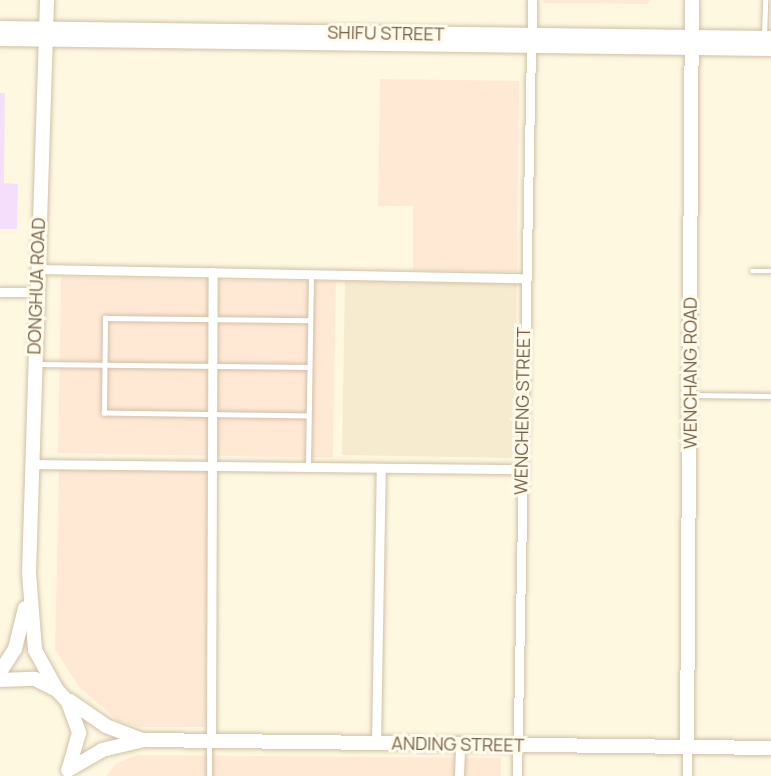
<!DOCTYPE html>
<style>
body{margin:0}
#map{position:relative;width:771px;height:776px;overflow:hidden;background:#fef8e1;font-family:Manrope,sans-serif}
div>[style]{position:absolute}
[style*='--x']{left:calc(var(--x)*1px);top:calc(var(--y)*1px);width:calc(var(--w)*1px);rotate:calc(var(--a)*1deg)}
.residential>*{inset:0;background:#f7ebcf;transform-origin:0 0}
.commercial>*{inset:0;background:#ffe9d5;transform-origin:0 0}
.education>*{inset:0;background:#f5defb}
.roads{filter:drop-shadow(0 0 2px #d1c0a7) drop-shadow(0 0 2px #d1c0a7)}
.lane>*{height:4.5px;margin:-2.25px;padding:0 2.25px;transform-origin:2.25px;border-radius:2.25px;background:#fff}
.street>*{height:9px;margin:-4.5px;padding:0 4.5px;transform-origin:4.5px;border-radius:4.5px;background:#fff}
.secondary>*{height:14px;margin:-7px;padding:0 7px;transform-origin:7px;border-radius:7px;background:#fff}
span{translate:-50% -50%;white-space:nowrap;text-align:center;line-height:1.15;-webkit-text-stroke:6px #fffaea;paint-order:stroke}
.street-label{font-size:18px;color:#786045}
</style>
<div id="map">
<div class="residential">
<div style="left:345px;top:281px;width:172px;height:174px;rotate:1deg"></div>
</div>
<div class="commercial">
<div style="clip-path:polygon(543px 0,651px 0,647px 4px,543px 3px)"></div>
<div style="clip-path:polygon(380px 79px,519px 81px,517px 272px,413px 270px,413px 206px,378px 206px)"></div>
<div style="left:61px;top:277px;width:275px;height:176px;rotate:1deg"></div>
<div style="clip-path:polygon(59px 470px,209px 472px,205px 727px,139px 727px,117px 720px,79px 687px,55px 649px)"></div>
<div style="clip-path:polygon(137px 755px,501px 758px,501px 776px,106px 776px,117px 763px)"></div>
</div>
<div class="education">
<div style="clip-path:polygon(0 93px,5px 93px,4px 183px,18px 184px,17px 229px,0 229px)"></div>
</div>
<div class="roads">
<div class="lane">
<div style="--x:764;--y:36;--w:36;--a:-88"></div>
<div style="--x:752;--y:271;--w:19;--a:0"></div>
<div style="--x:36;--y:364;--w:273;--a:0.6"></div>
<div style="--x:692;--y:395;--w:79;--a:0.7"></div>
<div style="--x:309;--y:416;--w:205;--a:-179.2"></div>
<div style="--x:104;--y:413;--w:95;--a:-89.4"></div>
<div style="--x:105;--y:318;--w:205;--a:0.6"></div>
<div style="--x:308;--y:466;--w:192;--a:-89.1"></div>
<div style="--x:209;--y:776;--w:32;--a:-90"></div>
</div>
<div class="street">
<div style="--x:532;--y:35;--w:35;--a:-90"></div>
<div style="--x:37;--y:269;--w:488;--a:1.1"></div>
<div style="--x:0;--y:292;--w:36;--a:0"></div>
<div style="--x:31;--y:464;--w:490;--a:0.6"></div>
<div style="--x:211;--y:741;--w:469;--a:-89.8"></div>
<div style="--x:376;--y:743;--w:275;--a:-89"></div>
<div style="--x:459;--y:776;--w:32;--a:-88"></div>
<div style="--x:517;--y:776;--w:730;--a:-88.9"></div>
<div style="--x:687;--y:776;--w:29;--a:-90"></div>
</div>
<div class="secondary">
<div style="--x:47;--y:0;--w:573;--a:91.8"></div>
<div style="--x:29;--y:573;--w:77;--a:85.5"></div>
<div style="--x:35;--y:650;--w:46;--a:61.2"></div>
<div style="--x:0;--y:28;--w:771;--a:0.74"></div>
<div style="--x:0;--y:39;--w:771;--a:0.74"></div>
<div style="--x:0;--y:672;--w:27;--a:-57"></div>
<div style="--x:15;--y:649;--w:42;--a:-76.3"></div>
<div style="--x:0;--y:680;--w:35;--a:-2"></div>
<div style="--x:35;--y:679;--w:25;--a:27"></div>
<div style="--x:57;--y:690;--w:16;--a:47"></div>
<div style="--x:68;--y:702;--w:33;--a:70"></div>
<div style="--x:79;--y:733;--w:37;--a:106"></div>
<div style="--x:70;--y:701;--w:44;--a:34.8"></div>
<div style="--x:106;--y:726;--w:39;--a:21"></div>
<div style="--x:687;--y:747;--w:747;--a:-89.62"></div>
<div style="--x:68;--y:770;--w:39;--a:-30"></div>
<div style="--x:102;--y:750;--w:43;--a:-13.4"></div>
<div style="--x:144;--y:740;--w:627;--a:0.73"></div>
</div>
</div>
<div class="street-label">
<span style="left:386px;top:33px;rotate:1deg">SHIFU STREET</span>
<span style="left:36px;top:286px;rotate:-88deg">DONGHUA ROAD</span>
<span style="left:690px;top:373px;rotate:-90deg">WENCHANG ROAD</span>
<span style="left:522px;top:411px;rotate:-89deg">WENCHENG STREET</span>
<span style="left:458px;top:744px;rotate:1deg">ANDING STREET</span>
</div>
</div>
